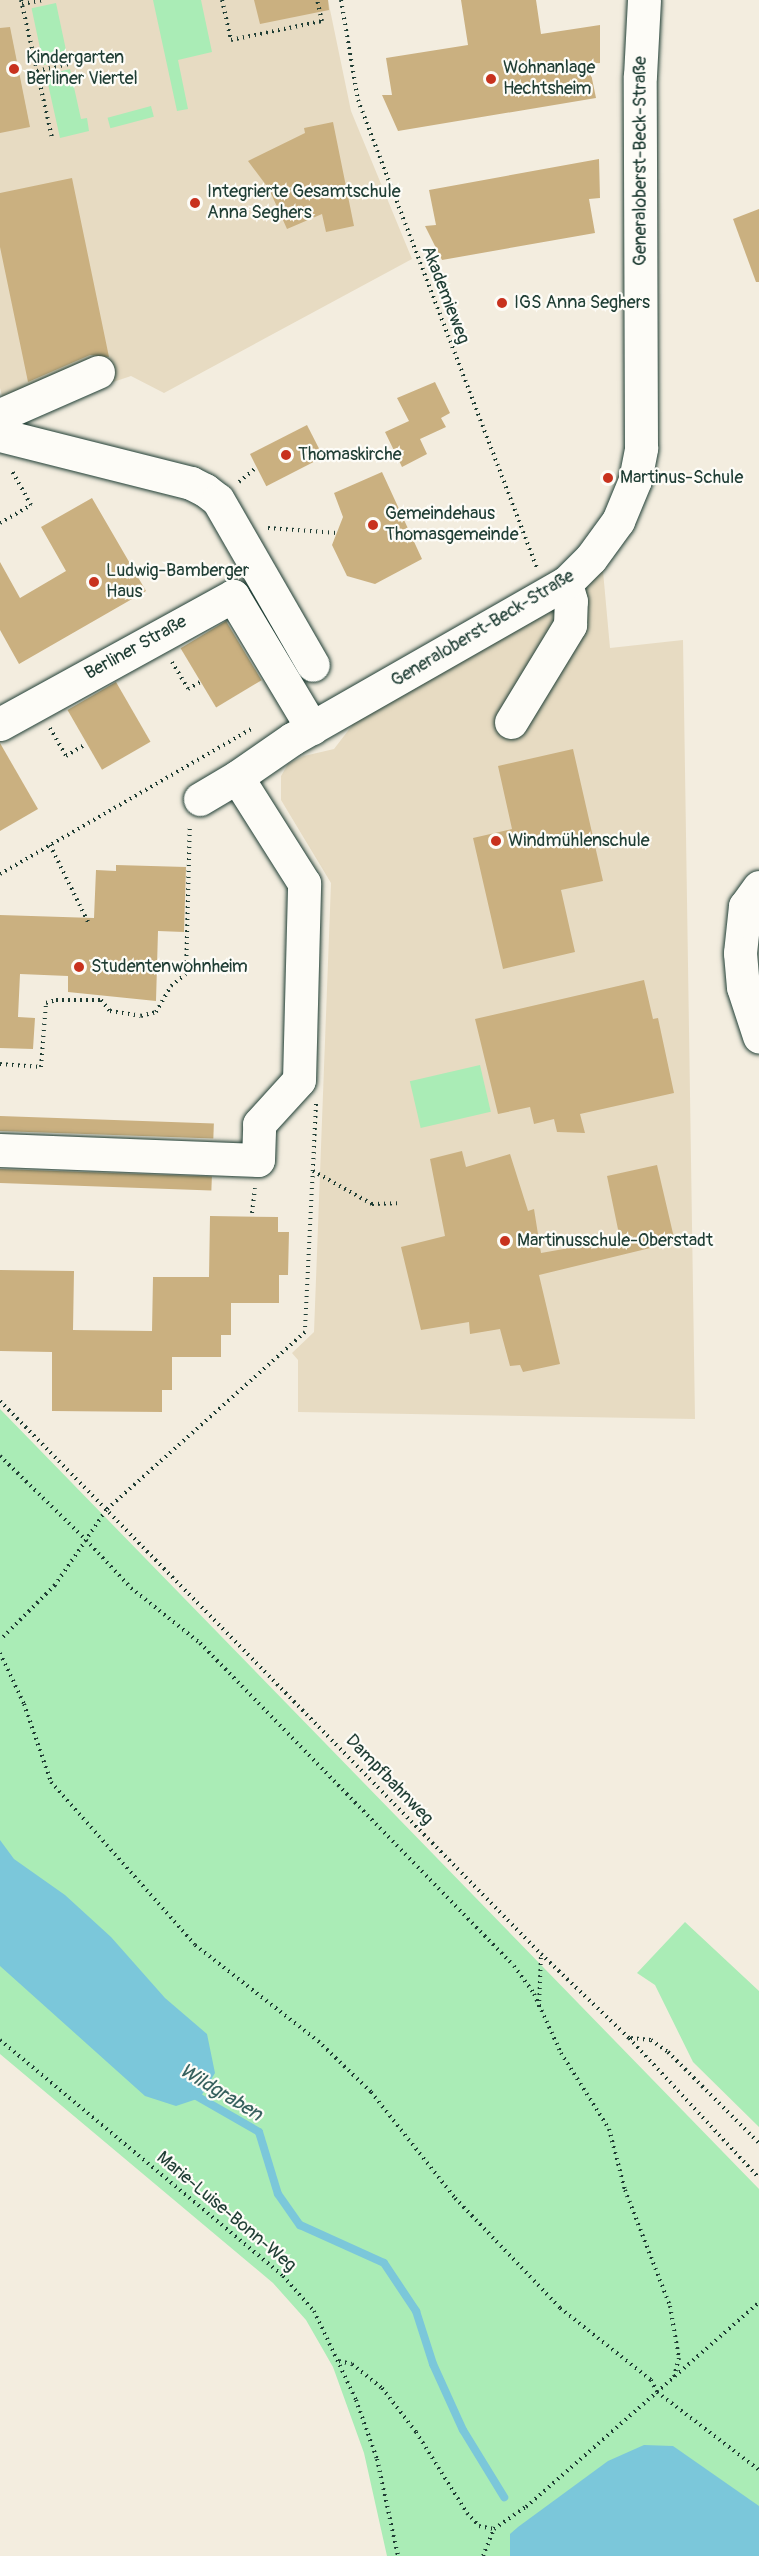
<!DOCTYPE html>
<meta charset="utf-8">
<style>
body{margin:0}
#map{position:relative;width:759px;height:2556px;overflow:hidden;background:#f3eddf;font-family:Pangolin,sans-serif}
div>[style]{position:absolute}
[style*='--x']{left:calc(var(--x)*1px);top:calc(var(--y)*1px);width:calc(var(--w)*1px);rotate:calc(var(--a)*1deg)}
.built>*{inset:0;background:#e7dbc2}
.green>*{inset:0;background:#aaecb6;transform-origin:0 0}
.water>*{inset:0;background:#7bc7da}
.stream>*{height:8px;margin:-4px;padding:0 4px;transform-origin:4px;border-radius:4px;background:#7bc7da}
.building>*{inset:0;background:#cab080;transform-origin:0 0}
.path>*{height:4px;margin-top:-2px;transform-origin:0;background:repeating-linear-gradient(90deg,#1f3d34 0 1.5px,transparent 0 6px)}
.roads{filter:drop-shadow(0 0 2px #1f3d34) drop-shadow(0 0 2px #1f3d34)}
.minor>*{height:33px;margin:-16.5px;padding:0 16.5px;transform-origin:16.5px;border-radius:16.5px;background:#fdfcf7}
.dots>*{width:16px;height:16px;translate:-50% -50%;box-sizing:border-box;border:3px solid #fdfcf7;border-radius:50%}
span{translate:-50% -50%;white-space:nowrap;text-align:center;line-height:1.15;-webkit-text-stroke:4.5px #fdfcf7;paint-order:stroke}
.poi-label{font-size:18px;color:#1f3d34}
.left{translate:0 -50%;text-align:left}
.street-label{font-size:18px;color:#1f3d34}
.water-label{font-size:20px;color:#36605e;font-style:italic}
</style>
<div id="map">
<div class="built">
<div style="clip-path:polygon(0 0,328px 0,351px 111px,412px 259px,164px 393px,131px 376px,12px 416px,6px 412px,0 388px)"></div>
<div style="clip-path:polygon(603px 571px,610px 648px,683px 640px,695px 1419px,298px 1412px,298px 1360px,292px 1353px,314px 1332px,331px 883px,281px 800px,281px 776px,288px 764px,304px 756px,334px 749px,357px 719px)"></div>
</div>
<div class="green">
<div style="clip-path:polygon(153px 0,201px 0,212px 52px,178px 60px,188px 109px,177px 111px)"></div>
<div style="left:56px;top:3px;width:58px;height:25px;rotate:78deg"></div>
<div style="clip-path:polygon(70px 69px,81px 119px,87px 118px,89px 131px,60px 138px,46px 75px)"></div>
<div style="left:151px;top:106px;width:11px;height:45px;rotate:75deg"></div>
<div style="left:480px;top:1065px;width:48px;height:72px;rotate:77deg"></div>
<div style="clip-path:polygon(0 1409px,759px 2189px,759px 2556px,387px 2556px,364px 2453px,333px 2367px,306px 2320px,273px 2283px,0 2054px)"></div>
<div style="clip-path:polygon(685px 1922px,759px 1991px,759px 2127px,693px 2062px,655px 1985px,637px 1973px)"></div>
</div>
<div class="water">
<div style="clip-path:polygon(0 1840px,14px 1859px,65px 1895px,111px 1937px,165px 1998px,207px 2034px,215px 2073px,200px 2098px,176px 2106px,145px 2096px,0 1966px)"></div>
<div style="clip-path:polygon(644px 2445px,673px 2446px,759px 2506px,759px 2556px,510px 2556px,510px 2534px,518px 2527px,608px 2461px)"></div>
</div>
<div class="stream">
<div style="--x:193;--y:2094;--w:76;--a:29.9"></div>
<div style="--x:259;--y:2132;--w:65;--a:73"></div>
<div style="--x:278;--y:2194;--w:38;--a:55"></div>
<div style="--x:300;--y:2225;--w:92;--a:24.3"></div>
<div style="--x:384;--y:2263;--w:58;--a:56.3"></div>
<div style="--x:416;--y:2311;--w:56;--a:72.2"></div>
<div style="--x:433;--y:2364;--w:72;--a:65.6"></div>
<div style="--x:463;--y:2430;--w:79;--a:58.5"></div>
</div>
<div class="building">
<div style="clip-path:polygon(254px 0,328px 0,329px 10px,260px 24px)"></div>
<div style="clip-path:polygon(461px 0,536px 0,541px 34px,600px 25px,600px 63px,589px 64px,596px 98px,398px 131px,382px 95px,392px 95px,386px 58px,468px 45px)"></div>
<div style="clip-path:polygon(10px 27px,30px 127px,0 133px,0 28px)"></div>
<div style="clip-path:polygon(333px 122px,354px 226px,326px 232px,322px 214px,287px 229px,269px 189px,248px 161px,305px 133px,304px 128px)"></div>
<div style="clip-path:polygon(599px 159px,600px 198px,589px 199px,595px 233px,442px 260px,425px 226px,436px 225px,429px 190px)"></div>
<div style="clip-path:polygon(72px 178px,109px 357px,90px 355px,28px 382px,0 247px,0 193px)"></div>
<div style="clip-path:polygon(759px 209px,759px 282px,756px 282px,733px 219px)"></div>
<div style="clip-path:polygon(435px 382px,450px 413px,441px 418px,446px 427px,420px 439px,427px 454px,402px 467px,385px 432px,409px 421px,397px 398px)"></div>
<div style="left:307px;top:425px;width:36px;height:64px;rotate:63deg"></div>
<div style="clip-path:polygon(382px 472px,422px 559px,375px 584px,347px 576px,332px 545px,343px 517px,334px 493px)"></div>
<div style="clip-path:polygon(92px 498px,146px 591px,19px 664px,0 630px,0 562px,20px 598px,66px 571px,41px 527px)"></div>
<div style="left:226px;top:621px;width:69px;height:53px;rotate:59deg"></div>
<div style="left:116px;top:682px;width:69px;height:56px;rotate:60deg"></div>
<div style="clip-path:polygon(0 743px,38px 809px,0 831px)"></div>
<div style="clip-path:polygon(573px 749px,603px 881px,561px 890px,575px 952px,503px 969px,473px 838px,512px 829px,498px 766px)"></div>
<div style="clip-path:polygon(116px 865px,186px 867px,184px 932px,158px 931px,156px 1001px,68px 992px,68px 976px,20px 974px,18px 1017px,35px 1018px,33px 1049px,0 1048px,0 915px,94px 918px,96px 870px,116px 871px)"></div>
<div style="clip-path:polygon(644px 980px,653px 1019px,658px 1018px,674px 1093px,580px 1114px,585px 1133px,557px 1132px,554px 1119px,534px 1124px,530px 1107px,498px 1114px,475px 1019px)"></div>
<div style="left:0;top:1116px;width:214px;height:15px;rotate:2deg"></div>
<div style="clip-path:polygon(462px 1151px,466px 1167px,510px 1154px,528px 1211px,534px 1209px,541px 1253px,620px 1239px,607px 1176px,657px 1165px,675px 1242px,539px 1275px,560px 1364px,523px 1372px,520px 1365px,510px 1366px,500px 1329px,470px 1334px,469px 1322px,421px 1330px,401px 1247px,445px 1236px,430px 1159px)"></div>
<div style="left:0;top:1169px;width:212px;height:14px;rotate:2deg"></div>
<div style="clip-path:polygon(210px 1216px,278px 1217px,278px 1232px,289px 1232px,288px 1275px,279px 1275px,279px 1303px,231px 1303px,231px 1335px,221px 1335px,221px 1357px,172px 1357px,172px 1390px,162px 1390px,162px 1412px,52px 1411px,52px 1352px,0 1351px,0 1270px,74px 1271px,73px 1330px,152px 1331px,153px 1277px,209px 1277px)"></div>
</div>
<div class="path">
<div style="--x:21;--y:0;--w:141;--a:77.3"></div>
<div style="--x:222;--y:0;--w:41;--a:77.3"></div>
<div style="--x:231;--y:40;--w:93;--a:-11.8"></div>
<div style="--x:322;--y:21;--w:22;--a:-103"></div>
<div style="--x:341;--y:0;--w:101;--a:80.4"></div>
<div style="--x:358;--y:100;--w:501;--a:69.07"></div>
<div style="--x:22;--y:4;--w:21;--a:-11"></div>
<div style="--x:37;--y:71;--w:33;--a:-12"></div>
<div style="--x:239;--y:482;--w:23;--a:-40"></div>
<div style="--x:0;--y:523;--w:36;--a:-30"></div>
<div style="--x:31;--y:505;--w:41;--a:-119.1"></div>
<div style="--x:268;--y:528;--w:69;--a:4.1"></div>
<div style="--x:172;--y:662;--w:31;--a:59"></div>
<div style="--x:188;--y:689;--w:14;--a:-30"></div>
<div style="--x:50;--y:728;--w:32;--a:60"></div>
<div style="--x:66;--y:756;--w:23;--a:-31"></div>
<div style="--x:50;--y:845;--w:86;--a:63.7"></div>
<div style="--x:0;--y:874;--w:290;--a:-30"></div>
<div style="--x:0;--y:1064;--w:41;--a:4.2"></div>
<div style="--x:41;--y:1067;--w:64;--a:-85.5"></div>
<div style="--x:46;--y:1003;--w:10;--a:-17"></div>
<div style="--x:56;--y:1000;--w:45;--a:0"></div>
<div style="--x:101;--y:1000;--w:14;--a:51"></div>
<div style="--x:110;--y:1011;--w:31;--a:9"></div>
<div style="--x:141;--y:1016;--w:16;--a:-15"></div>
<div style="--x:156;--y:1012;--w:30;--a:-60"></div>
<div style="--x:171;--y:986;--w:19;--a:-39"></div>
<div style="--x:186;--y:974;--w:149;--a:-88.5"></div>
<div style="--x:316;--y:1104;--w:228;--a:92.8"></div>
<div style="--x:305;--y:1332;--w:267;--a:138.2"></div>
<div style="--x:106;--y:1510;--w:36;--a:124"></div>
<div style="--x:86;--y:1540;--w:66;--a:46.8"></div>
<div style="--x:131;--y:1588;--w:88;--a:38.6"></div>
<div style="--x:200;--y:1643;--w:450;--a:45.8"></div>
<div style="--x:514;--y:1966;--w:34;--a:54"></div>
<div style="--x:534;--y:1994;--w:65;--a:65.4"></div>
<div style="--x:561;--y:2053;--w:90;--a:57.7"></div>
<div style="--x:609;--y:2129;--w:63;--a:75.3"></div>
<div style="--x:625;--y:2190;--w:124;--a:68.8"></div>
<div style="--x:670;--y:2306;--w:53;--a:80.2"></div>
<div style="--x:679;--y:2358;--w:20;--a:105"></div>
<div style="--x:313;--y:1171;--w:68;--a:29.2"></div>
<div style="--x:372;--y:1204;--w:25;--a:-2"></div>
<div style="--x:252;--y:1213;--w:25;--a:-83"></div>
<div style="--x:0;--y:1401;--w:774;--a:45.63"></div>
<div style="--x:541;--y:1954;--w:122;--a:43.7"></div>
<div style="--x:629;--y:2038;--w:191;--a:47.1"></div>
<div style="--x:0;--y:1456;--w:120;--a:44.3"></div>
<div style="--x:86;--y:1540;--w:55;--a:124.6"></div>
<div style="--x:55;--y:1585;--w:78;--a:135"></div>
<div style="--x:0;--y:1653;--w:56;--a:64.8"></div>
<div style="--x:24;--y:1704;--w:83;--a:70.9"></div>
<div style="--x:51;--y:1782;--w:217;--a:48.5"></div>
<div style="--x:195;--y:1945;--w:156;--a:38"></div>
<div style="--x:318;--y:2041;--w:74;--a:43.9"></div>
<div style="--x:371;--y:2092;--w:135;--a:51.6"></div>
<div style="--x:455;--y:2198;--w:152;--a:46.3"></div>
<div style="--x:560;--y:2308;--w:116;--a:38.4"></div>
<div style="--x:651;--y:2380;--w:13;--a:63"></div>
<div style="--x:657;--y:2392;--w:128;--a:37.4"></div>
<div style="--x:539;--y:2007;--w:52;--a:-87.8"></div>
<div style="--x:631;--y:2038;--w:20;--a:6"></div>
<div style="--x:651;--y:2040;--w:21;--a:35"></div>
<div style="--x:668;--y:2052;--w:129;--a:45"></div>
<div style="--x:0;--y:2040;--w:368;--a:39.8"></div>
<div style="--x:283;--y:2276;--w:47;--a:48.5"></div>
<div style="--x:314;--y:2311;--w:98;--a:64.7"></div>
<div style="--x:356;--y:2400;--w:63;--a:70.4"></div>
<div style="--x:377;--y:2459;--w:99;--a:77.8"></div>
<div style="--x:339;--y:2361;--w:13;--a:13"></div>
<div style="--x:352;--y:2364;--w:38;--a:39"></div>
<div style="--x:382;--y:2388;--w:56;--a:52.3"></div>
<div style="--x:416;--y:2432;--w:96;--a:57.8"></div>
<div style="--x:467;--y:2513;--w:18;--a:47"></div>
<div style="--x:479;--y:2526;--w:15;--a:11"></div>
<div style="--x:483;--y:2556;--w:29;--a:-68"></div>
<div style="--x:494;--y:2529;--w:39;--a:-35"></div>
<div style="--x:526;--y:2507;--w:310;--a:-41.3"></div>
</div>
<div class="roads">
<div class="minor">
<div style="--x:0;--y:415;--w:107;--a:-23.7"></div>
<div style="--x:0;--y:435;--w:197;--a:14.1"></div>
<div style="--x:191;--y:483;--w:16;--a:27"></div>
<div style="--x:205;--y:490;--w:16;--a:38"></div>
<div style="--x:218;--y:500;--w:190;--a:60.1"></div>
<div style="--x:511;--y:722;--w:114;--a:-58.7"></div>
<div style="--x:570;--y:625;--w:24;--a:-88"></div>
<div style="--x:571;--y:601;--w:19;--a:-106"></div>
<div style="--x:0;--y:724;--w:266;--a:-28.8"></div>
<div style="--x:233;--y:596;--w:154;--a:59.1"></div>
<div style="--x:200;--y:799;--w:43;--a:-30.7"></div>
<div style="--x:759;--y:887;--w:24;--a:126"></div>
<div style="--x:745;--y:906;--w:47;--a:96.1"></div>
<div style="--x:740;--y:953;--w:34;--a:85"></div>
<div style="--x:743;--y:987;--w:52;--a:71.9"></div>
<div style="--x:0;--y:1150;--w:258;--a:2.2"></div>
<div style="--x:258;--y:1160;--w:36;--a:-88"></div>
<div style="--x:259;--y:1124;--w:59;--a:-47.7"></div>
<div style="--x:299;--y:1080;--w:197;--a:-88.5"></div>
<div style="--x:304;--y:883;--w:125;--a:-122.3"></div>
<div style="--x:237;--y:777;--w:67;--a:-34.6"></div>
<div style="--x:292;--y:739;--w:315;--a:-29.7"></div>
<div style="--x:566;--y:583;--w:35;--a:-45"></div>
<div style="--x:591;--y:558;--w:46;--a:-53.9"></div>
<div style="--x:618;--y:521;--w:44;--a:-67.5"></div>
<div style="--x:635;--y:480;--w:33;--a:-79"></div>
<div style="--x:641;--y:448;--w:372;--a:-90.2"></div>
<div style="--x:640;--y:76;--w:76;--a:-87"></div>
</div>
</div>
<div class="dots">
<div style="left:14px;top:69px;background:#c8321e"></div>
<div style="left:491px;top:79px;background:#c8321e"></div>
<div style="left:195px;top:203px;background:#c8321e"></div>
<div style="left:502px;top:303px;background:#c8321e"></div>
<div style="left:286px;top:455px;background:#c8321e"></div>
<div style="left:608px;top:478px;background:#c8321e"></div>
<div style="left:373px;top:525px;background:#c8321e"></div>
<div style="left:94px;top:582px;background:#c8321e"></div>
<div style="left:496px;top:841px;background:#c8321e"></div>
<div style="left:79px;top:967px;background:#c8321e"></div>
<div style="left:505px;top:1241px;background:#c8321e"></div>
</div>
<div class="poi-label">
<span class="left" style="left:26px;top:69px">Kindergarten<br>Berliner Viertel</span>
<span class="left" style="left:503px;top:79px">Wohnanlage<br>Hechtsheim</span>
<span class="left" style="left:207px;top:203px">Integrierte Gesamtschule<br>Anna Seghers</span>
<span class="left" style="left:514px;top:303px">IGS Anna Seghers</span>
<span class="left" style="left:298px;top:455px">Thomaskirche</span>
<span class="left" style="left:620px;top:478px">Martinus-Schule</span>
<span class="left" style="left:385px;top:525px">Gemeindehaus<br>Thomasgemeinde</span>
<span class="left" style="left:106px;top:582px">Ludwig-Bamberger<br>Haus</span>
<span class="left" style="left:508px;top:841px">Windmühlenschule</span>
<span class="left" style="left:91px;top:967px">Studentenwohnheim</span>
<span class="left" style="left:517px;top:1241px">Martinusschule-Oberstadt</span>
</div>
<div class="street-label">
<span style="left:641px;top:161px;rotate:-90deg">Generaloberst-Beck-Straße</span>
<span style="left:445px;top:295px;rotate:69deg">Akademieweg</span>
<span style="left:483px;top:629px;rotate:-31deg">Generaloberst-Beck-Straße</span>
<span style="left:136px;top:648px;rotate:-29deg">Berliner Straße</span>
<span style="left:389px;top:1780px;rotate:46deg">Dampfbahnweg</span>
<span style="left:226px;top:2212px;rotate:40deg">Marie-Luise-Bonn-Weg</span>
</div>
<div class="water-label">
<span style="left:221px;top:2092px;rotate:31deg">Wildgraben</span>
</div>
</div>
